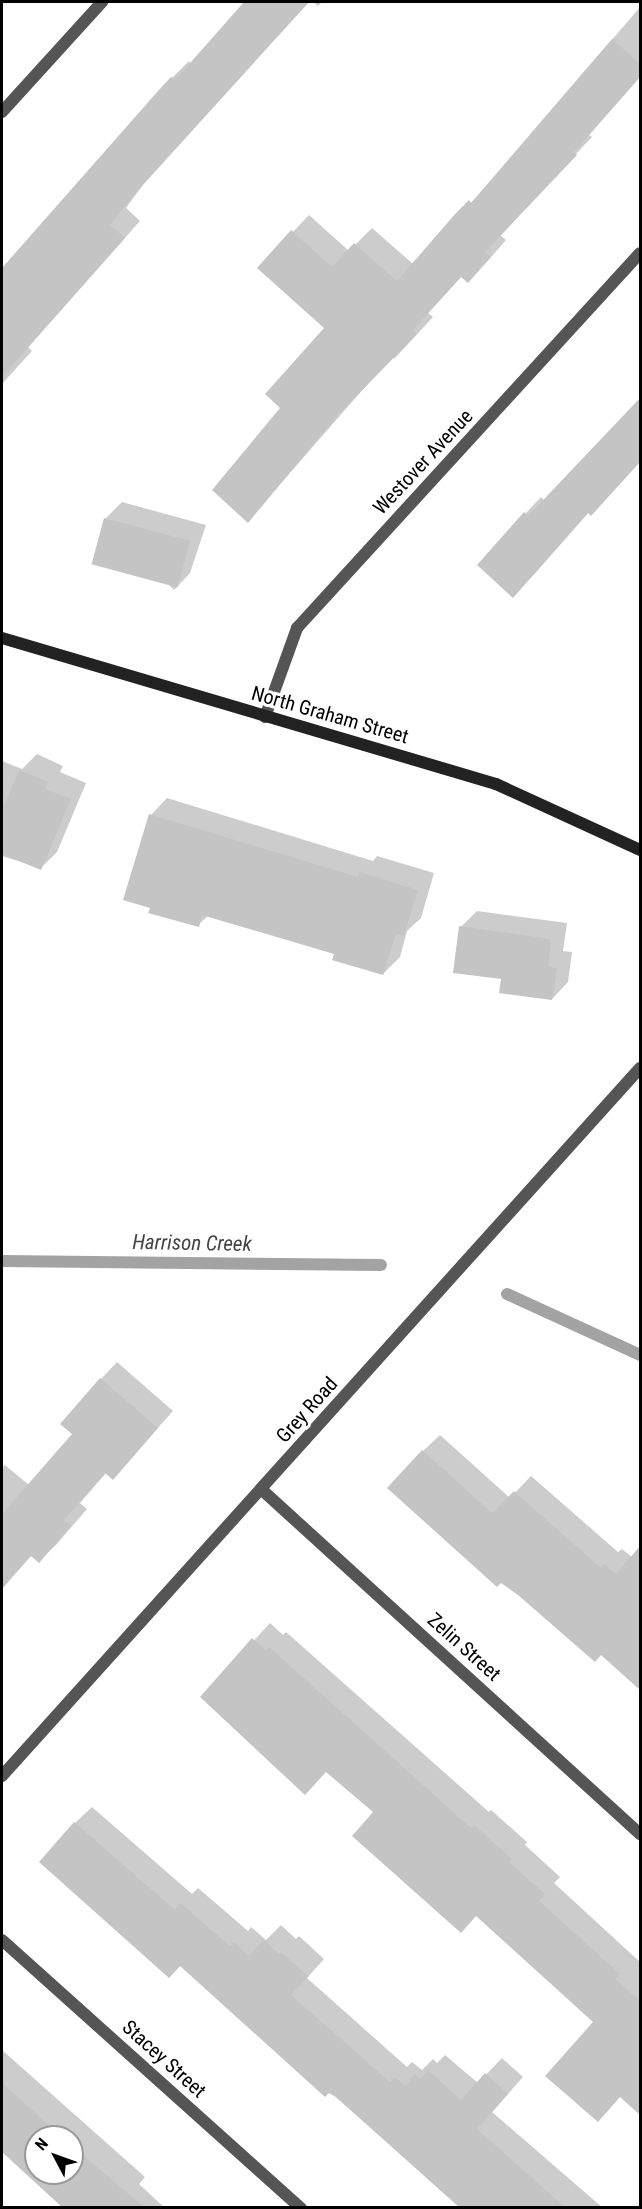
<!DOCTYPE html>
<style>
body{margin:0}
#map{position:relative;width:642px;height:2209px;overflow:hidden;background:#fff;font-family:"Roboto Condensed",sans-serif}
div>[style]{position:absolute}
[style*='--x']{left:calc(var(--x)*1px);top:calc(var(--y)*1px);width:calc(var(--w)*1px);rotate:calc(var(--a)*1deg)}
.shadow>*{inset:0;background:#0003}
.stream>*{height:12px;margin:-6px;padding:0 6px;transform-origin:6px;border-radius:6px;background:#a3a3a3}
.building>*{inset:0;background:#c4c4c4;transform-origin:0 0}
.minor>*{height:12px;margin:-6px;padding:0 6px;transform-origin:6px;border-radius:6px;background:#555}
.secondary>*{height:12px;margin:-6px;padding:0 6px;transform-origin:6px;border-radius:6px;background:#222}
span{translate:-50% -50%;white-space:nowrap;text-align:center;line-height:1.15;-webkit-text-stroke:6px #fff;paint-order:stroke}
.street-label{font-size:20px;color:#000}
.water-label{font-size:21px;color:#444;font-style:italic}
.frame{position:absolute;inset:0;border:3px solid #000;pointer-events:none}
.north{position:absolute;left:24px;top:2125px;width:60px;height:60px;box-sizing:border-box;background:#fff;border:2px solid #999;border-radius:50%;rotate:311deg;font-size:16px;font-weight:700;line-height:24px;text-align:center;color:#000}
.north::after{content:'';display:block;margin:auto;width:21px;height:27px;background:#000;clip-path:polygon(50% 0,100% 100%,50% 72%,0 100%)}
</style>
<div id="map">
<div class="shadow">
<div style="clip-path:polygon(247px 2px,309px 2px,148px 178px,126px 208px,140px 221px,28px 347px,32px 351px,2px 384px,2px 271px,172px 78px,189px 61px,191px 64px)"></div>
<div style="clip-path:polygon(313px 2px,322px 2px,318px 6px)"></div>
<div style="clip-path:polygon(640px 7px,640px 77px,589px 135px,592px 137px,500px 235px,506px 240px,484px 265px,462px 276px,428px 313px,433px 317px,410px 342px,394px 359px,392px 356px,248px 521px,282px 408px,326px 328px,259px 268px,309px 215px,349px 251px,372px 228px,413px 264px,487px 186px)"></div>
<div style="clip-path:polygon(640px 400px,640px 462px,589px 512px,530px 579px,525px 514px,541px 497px,544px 500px)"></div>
<div style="clip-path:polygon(122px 502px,206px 525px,190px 573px,174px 590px,105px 519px)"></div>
<div style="clip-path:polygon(37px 754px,63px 766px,60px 772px,86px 783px,57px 852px,41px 868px,2px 856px,2px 761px,22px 769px)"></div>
<div style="clip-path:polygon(167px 798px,373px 861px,377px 856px,434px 873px,421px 918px,407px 931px,400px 957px,383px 974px,336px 953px,208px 916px,198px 925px,151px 815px)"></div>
<div style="clip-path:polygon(477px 911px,567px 923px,563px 951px,572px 952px,568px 982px,552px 999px,503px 977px,461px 927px)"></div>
<div style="clip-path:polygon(117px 1362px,173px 1411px,113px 1478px,107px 1472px,80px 1503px,87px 1509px,56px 1545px,39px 1561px,32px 1555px,2px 1586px,2px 1468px,5px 1465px,29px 1485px,74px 1434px,101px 1379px)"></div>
<div style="clip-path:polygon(440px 1435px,510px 1498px,531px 1476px,618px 1552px,622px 1549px,633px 1558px,640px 1551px,640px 1688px,601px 1653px,423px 1451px)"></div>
<div style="clip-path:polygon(270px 1623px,283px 1635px,286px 1632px,489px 1812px,491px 1810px,527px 1842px,525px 1845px,560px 1877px,554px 1883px,640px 1962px,639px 2112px,595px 2022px,375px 1812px,327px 1770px,202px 1697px)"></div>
<div style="clip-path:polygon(92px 1807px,192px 1894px,198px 1888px,248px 1931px,251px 1927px,266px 1940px,281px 1925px,296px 1939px,299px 1936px,324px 1959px,307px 1978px,407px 2067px,412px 2062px,422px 2070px,433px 2059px,437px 2063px,445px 2055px,478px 2083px,502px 2058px,523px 2077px,492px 2112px,603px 2208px,462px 2208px,329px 2091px,75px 1823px)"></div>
<div style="clip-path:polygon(evenodd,2px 2050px,145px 2177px,139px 2184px,165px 2208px,66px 2208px,2px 2150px,2px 2050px,36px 2137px,72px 2137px,72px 2173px,36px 2173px,36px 2137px)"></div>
</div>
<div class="stream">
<div style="--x:2;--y:1261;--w:379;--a:0.6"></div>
<div style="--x:507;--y:1294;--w:146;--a:24.6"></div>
</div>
<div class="building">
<div style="clip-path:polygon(244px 2px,309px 2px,132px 197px,110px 225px,125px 238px,2px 377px,2px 268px,158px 91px,171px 77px,175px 80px)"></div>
<div style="clip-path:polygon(612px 39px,640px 64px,640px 77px,574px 152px,577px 155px,485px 252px,491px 257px,468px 283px,461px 277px,413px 330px,417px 334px,336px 417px,248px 523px,212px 490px,280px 408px,265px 394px,324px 328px,257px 268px,291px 230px,332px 267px,354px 243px,397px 281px,456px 213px,469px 200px,471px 203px)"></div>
<div style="clip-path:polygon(640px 398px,640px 462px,591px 516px,588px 513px,513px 598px,477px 565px,524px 512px,528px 516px)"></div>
<div style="left:104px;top:518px;width:89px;height:48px;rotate:15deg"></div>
<div style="clip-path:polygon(19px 770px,48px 782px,45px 789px,71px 799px,41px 870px,2px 854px,2px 811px)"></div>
<div style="clip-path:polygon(149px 814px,358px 877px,359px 872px,418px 890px,404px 936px,396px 934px,383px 975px,332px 960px,334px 954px,202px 915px,199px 927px,148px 913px,150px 908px,123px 900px)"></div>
<div style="clip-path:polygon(459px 926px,551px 939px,548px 967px,557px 968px,552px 1000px,499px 993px,501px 979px,453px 973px)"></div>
<div style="clip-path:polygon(100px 1378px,158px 1428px,113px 1480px,105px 1473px,64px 1520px,71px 1526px,39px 1563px,31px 1556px,2px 1589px,2px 1514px,72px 1434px,60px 1424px)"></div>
<div style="clip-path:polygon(422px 1450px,492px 1513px,514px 1491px,601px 1568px,604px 1564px,616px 1574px,640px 1546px,640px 1690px,601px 1655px,595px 1662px,518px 1595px,501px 1583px,497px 1587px,387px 1488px)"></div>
<div style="clip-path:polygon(252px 1638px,266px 1651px,269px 1647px,471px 1828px,474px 1825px,512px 1859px,509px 1862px,545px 1894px,539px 1901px,620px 1974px,615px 1979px,640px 2001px,640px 2115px,620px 2097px,598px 2122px,545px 2076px,593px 2022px,476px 1916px,461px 1933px,352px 1836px,373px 1812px,326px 1772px,305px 1795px,200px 1697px)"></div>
<div style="clip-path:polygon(74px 1822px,175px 1910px,180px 1903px,230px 1946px,234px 1942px,249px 1956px,264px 1940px,279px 1954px,281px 1952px,308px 1976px,291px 1995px,390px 2082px,395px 2077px,405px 2086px,415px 2074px,420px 2079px,428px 2070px,461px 2100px,485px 2073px,508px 2094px,477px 2129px,566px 2208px,460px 2208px,336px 2097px,329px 2093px,325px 2097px,180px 1966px,169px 1978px,39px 1862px)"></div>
<div style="clip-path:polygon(2px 2083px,62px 2137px,36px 2137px,36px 2173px,72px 2173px,72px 2146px,145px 2208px,63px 2208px,2px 2152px)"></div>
</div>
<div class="minor">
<div style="--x:2;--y:112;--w:149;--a:-47.7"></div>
<div style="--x:265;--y:717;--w:95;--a:-70.2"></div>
<div style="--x:297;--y:628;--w:508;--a:-47.55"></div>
<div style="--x:261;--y:1489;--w:513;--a:42.31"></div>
<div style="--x:2;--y:1776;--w:953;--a:-47.98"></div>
<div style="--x:2;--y:1940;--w:402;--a:41.9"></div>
</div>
<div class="secondary">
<div style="--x:2;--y:638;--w:515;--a:16.46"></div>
<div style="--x:496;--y:784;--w:158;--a:24.6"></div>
</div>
<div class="street-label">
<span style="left:423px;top:462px;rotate:-47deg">Westover Avenue</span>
<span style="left:330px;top:715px;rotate:16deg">North Graham Street</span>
<span style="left:307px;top:1410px;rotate:-48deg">Grey Road</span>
<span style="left:464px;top:1647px;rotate:42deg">Zelin Street</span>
<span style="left:164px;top:2059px;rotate:42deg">Stacey Street</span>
</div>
<div class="water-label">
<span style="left:192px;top:1243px;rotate:1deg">Harrison Creek</span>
</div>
<div class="frame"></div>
<div class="north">N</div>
</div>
